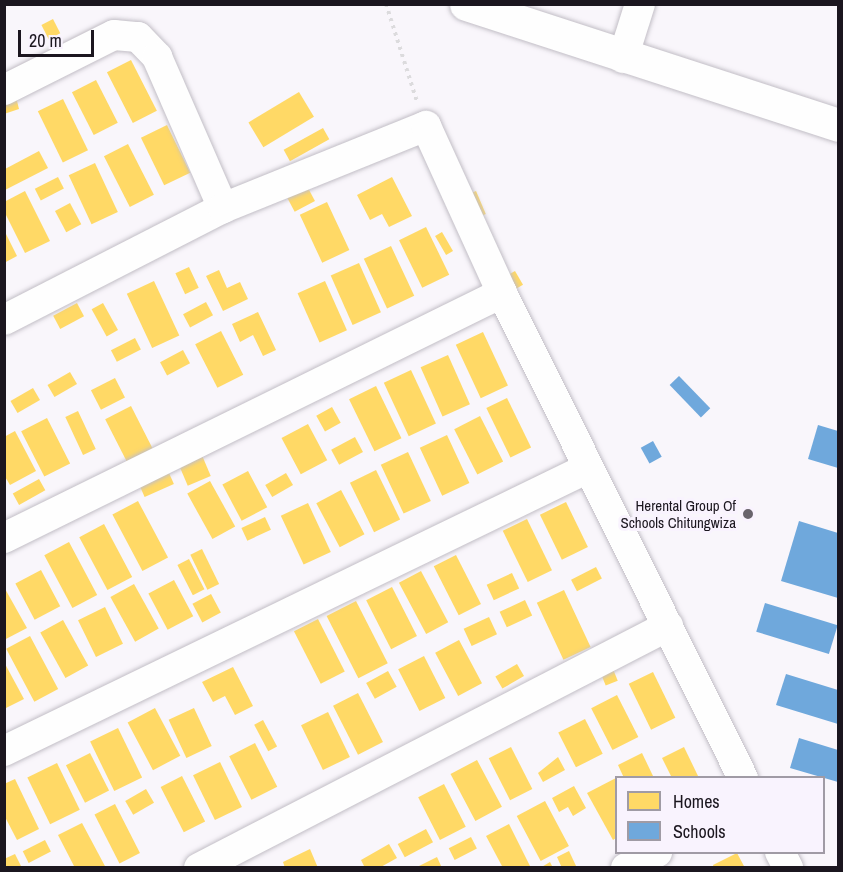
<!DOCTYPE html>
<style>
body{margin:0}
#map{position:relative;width:843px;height:872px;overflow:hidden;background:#f9f6fb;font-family:"Archivo Narrow",sans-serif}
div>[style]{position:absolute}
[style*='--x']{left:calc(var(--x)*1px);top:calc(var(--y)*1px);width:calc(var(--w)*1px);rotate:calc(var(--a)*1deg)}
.homes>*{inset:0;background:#ffd966;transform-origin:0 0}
.schools>*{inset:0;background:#6fa8dc;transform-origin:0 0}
.path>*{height:4px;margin-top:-2px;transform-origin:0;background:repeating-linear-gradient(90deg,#dcdbdd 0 3px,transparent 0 7.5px)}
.roads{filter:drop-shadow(0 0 2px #c2bec6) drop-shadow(0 0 2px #c2bec6)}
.minor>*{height:30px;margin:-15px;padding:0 15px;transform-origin:15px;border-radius:15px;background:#fefefe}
.tertiary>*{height:33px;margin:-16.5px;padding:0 16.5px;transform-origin:16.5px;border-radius:16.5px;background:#fefefe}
.dots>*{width:16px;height:16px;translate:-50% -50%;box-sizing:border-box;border:3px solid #f9f3fe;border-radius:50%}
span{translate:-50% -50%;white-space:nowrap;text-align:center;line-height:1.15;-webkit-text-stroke:6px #f9f3fe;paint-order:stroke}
.poi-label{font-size:15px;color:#1b161f}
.right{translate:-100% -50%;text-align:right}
.frame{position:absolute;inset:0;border:6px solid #1b161f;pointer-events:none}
.legend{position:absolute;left:615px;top:776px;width:210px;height:78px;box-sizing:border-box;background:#f9f3fe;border:2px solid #a09ba5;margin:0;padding:8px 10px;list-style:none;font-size:18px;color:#1b161f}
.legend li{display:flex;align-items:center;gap:12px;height:30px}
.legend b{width:30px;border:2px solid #a09ba5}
.scale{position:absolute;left:18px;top:30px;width:76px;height:27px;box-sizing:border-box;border:3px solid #1b161f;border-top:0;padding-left:8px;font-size:18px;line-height:21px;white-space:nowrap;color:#1b161f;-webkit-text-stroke:4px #f9f3fe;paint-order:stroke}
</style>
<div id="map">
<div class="homes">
<div style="left:53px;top:19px;width:16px;height:13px;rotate:63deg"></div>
<div style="left:131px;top:60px;width:57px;height:27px;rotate:63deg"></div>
<div style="left:96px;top:80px;width:48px;height:27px;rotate:63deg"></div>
<div style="left:299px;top:92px;width:29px;height:59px;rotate:59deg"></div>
<div style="clip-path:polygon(16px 97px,19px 109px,4px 114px,4px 101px)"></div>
<div style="left:63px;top:99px;width:57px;height:28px;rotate:64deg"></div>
<div style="left:167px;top:125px;width:53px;height:29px;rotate:64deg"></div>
<div style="left:323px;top:128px;width:13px;height:45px;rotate:61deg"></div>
<div style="left:128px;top:144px;width:57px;height:27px;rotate:63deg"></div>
<div style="clip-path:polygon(39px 151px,48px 168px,5px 190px,5px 169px)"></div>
<div style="left:95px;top:163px;width:54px;height:29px;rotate:65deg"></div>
<div style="left:58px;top:177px;width:13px;height:26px;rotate:63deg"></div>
<div style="clip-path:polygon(392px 177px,412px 216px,389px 227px,382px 214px,370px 220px,357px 195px)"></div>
<div style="left:307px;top:186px;width:17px;height:23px;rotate:62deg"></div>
<div style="clip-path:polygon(25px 191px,50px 241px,25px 253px,4px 211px,4px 202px)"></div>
<div style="left:476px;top:191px;width:25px;height:12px;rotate:67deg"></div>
<div style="left:327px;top:202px;width:53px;height:30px;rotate:65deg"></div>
<div style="left:70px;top:203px;width:24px;height:17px;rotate:62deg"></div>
<div style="left:426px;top:227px;width:53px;height:30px;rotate:64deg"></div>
<div style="clip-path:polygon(4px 230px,17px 256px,4px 263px)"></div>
<div style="left:442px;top:232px;width:22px;height:8px;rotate:60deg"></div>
<div style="left:391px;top:246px;width:55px;height:30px;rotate:65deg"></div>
<div style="left:359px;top:263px;width:54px;height:31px;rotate:66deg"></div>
<div style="left:189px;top:267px;width:23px;height:15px;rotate:65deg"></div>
<div style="clip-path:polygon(219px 270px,227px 288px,240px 282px,248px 299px,223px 311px,206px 276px)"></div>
<div style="left:515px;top:271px;width:16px;height:14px;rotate:60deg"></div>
<div style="left:154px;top:281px;width:60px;height:30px;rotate:65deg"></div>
<div style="left:325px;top:281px;width:54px;height:30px;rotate:66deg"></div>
<div style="left:206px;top:302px;width:15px;height:26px;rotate:62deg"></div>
<div style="left:77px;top:303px;width:15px;height:27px;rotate:62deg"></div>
<div style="left:103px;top:303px;width:31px;height:13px;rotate:61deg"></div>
<div style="clip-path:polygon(258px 312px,276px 350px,263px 356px,253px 335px,240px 342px,232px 324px)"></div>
<div style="left:221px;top:331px;width:49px;height:29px;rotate:63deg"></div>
<div style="left:483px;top:332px;width:59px;height:30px;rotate:65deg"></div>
<div style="left:135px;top:338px;width:13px;height:27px;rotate:63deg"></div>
<div style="left:183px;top:350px;width:15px;height:26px;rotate:62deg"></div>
<div style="left:448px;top:355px;width:54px;height:30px;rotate:66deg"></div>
<div style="left:411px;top:370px;width:59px;height:30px;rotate:65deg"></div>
<div style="left:70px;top:372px;width:14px;height:26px;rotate:60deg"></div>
<div style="left:115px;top:378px;width:22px;height:27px;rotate:63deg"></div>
<div style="left:376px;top:386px;width:58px;height:30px;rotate:64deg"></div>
<div style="left:33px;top:388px;width:14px;height:26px;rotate:60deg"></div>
<div style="left:507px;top:398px;width:55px;height:23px;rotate:64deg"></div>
<div style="left:131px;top:406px;width:49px;height:29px;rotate:63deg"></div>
<div style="left:332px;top:407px;width:18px;height:18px;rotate:61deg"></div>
<div style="left:78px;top:411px;width:42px;height:14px;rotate:65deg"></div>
<div style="left:480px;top:416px;width:51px;height:29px;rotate:63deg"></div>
<div style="left:47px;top:418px;width:51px;height:29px;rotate:63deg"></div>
<div style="left:308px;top:424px;width:41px;height:30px;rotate:62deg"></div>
<div style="clip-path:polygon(15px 431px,36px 471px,10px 485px,4px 475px,4px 437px)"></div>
<div style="left:447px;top:435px;width:53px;height:30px;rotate:65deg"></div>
<div style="left:355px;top:437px;width:17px;height:27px;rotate:62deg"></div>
<div style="left:408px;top:452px;width:54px;height:30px;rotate:65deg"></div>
<div style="left:201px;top:453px;width:25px;height:25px;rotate:67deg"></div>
<div style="left:376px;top:470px;width:55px;height:29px;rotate:64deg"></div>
<div style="left:248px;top:471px;width:41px;height:29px;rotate:62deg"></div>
<div style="left:169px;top:473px;width:12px;height:32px;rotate:66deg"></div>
<div style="left:286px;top:473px;width:14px;height:24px;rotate:60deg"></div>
<div style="left:39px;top:479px;width:13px;height:30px;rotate:61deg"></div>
<div style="left:210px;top:481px;width:52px;height:26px;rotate:61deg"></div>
<div style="left:341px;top:490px;width:50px;height:28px;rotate:62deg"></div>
<div style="left:138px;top:501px;width:64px;height:29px;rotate:62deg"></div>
<div style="left:566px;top:502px;width:50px;height:29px;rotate:64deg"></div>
<div style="left:308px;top:503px;width:54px;height:30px;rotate:65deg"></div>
<div style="left:265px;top:517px;width:14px;height:26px;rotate:65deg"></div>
<div style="left:527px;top:519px;width:57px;height:27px;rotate:64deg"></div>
<div style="left:104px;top:524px;width:60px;height:28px;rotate:62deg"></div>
<div style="left:69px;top:542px;width:60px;height:28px;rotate:62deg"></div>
<div style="left:202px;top:549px;width:39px;height:13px;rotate:64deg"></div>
<div style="left:456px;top:555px;width:55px;height:25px;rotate:63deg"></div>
<div style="left:189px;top:559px;width:34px;height:13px;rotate:63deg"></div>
<div style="left:596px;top:567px;width:13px;height:28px;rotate:63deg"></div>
<div style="left:41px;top:570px;width:41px;height:29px;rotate:62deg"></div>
<div style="left:421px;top:571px;width:58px;height:25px;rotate:62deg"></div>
<div style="left:512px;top:573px;width:17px;height:28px;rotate:65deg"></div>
<div style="left:174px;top:580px;width:41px;height:29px;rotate:62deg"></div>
<div style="left:134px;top:584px;width:51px;height:27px;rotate:61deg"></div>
<div style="clip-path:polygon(4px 587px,27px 628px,4px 640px)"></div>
<div style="left:392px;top:587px;width:55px;height:29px;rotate:63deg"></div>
<div style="left:564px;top:590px;width:63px;height:30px;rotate:65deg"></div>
<div style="left:211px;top:594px;width:21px;height:21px;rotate:62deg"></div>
<div style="left:525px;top:600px;width:17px;height:28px;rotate:65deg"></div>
<div style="left:356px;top:601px;width:70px;height:33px;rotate:63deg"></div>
<div style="left:105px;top:607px;width:41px;height:30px;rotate:64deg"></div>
<div style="left:489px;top:617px;width:19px;height:28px;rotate:65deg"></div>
<div style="left:318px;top:619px;width:59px;height:27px;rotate:63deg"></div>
<div style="left:63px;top:620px;width:52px;height:26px;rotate:61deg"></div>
<div style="left:30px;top:636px;width:60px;height:27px;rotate:62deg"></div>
<div style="left:459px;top:640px;width:49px;height:27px;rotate:62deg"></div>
<div style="left:424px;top:656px;width:47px;height:29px;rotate:63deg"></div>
<div style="clip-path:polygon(4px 662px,24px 699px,4px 709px)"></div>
<div style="left:517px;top:664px;width:14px;height:25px;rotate:60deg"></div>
<div style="left:611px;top:664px;width:18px;height:13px;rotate:68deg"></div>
<div style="clip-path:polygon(233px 667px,253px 706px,235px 715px,225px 696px,213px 702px,202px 682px)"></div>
<div style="left:388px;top:671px;width:18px;height:25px;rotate:61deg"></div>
<div style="left:653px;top:672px;width:51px;height:27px;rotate:64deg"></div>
<div style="left:358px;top:693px;width:55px;height:28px;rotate:63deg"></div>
<div style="left:617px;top:695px;width:47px;height:29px;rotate:63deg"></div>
<div style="left:155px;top:708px;width:54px;height:31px;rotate:62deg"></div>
<div style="left:194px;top:708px;width:42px;height:28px;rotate:65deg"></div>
<div style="left:328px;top:712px;width:50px;height:30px;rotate:64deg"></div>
<div style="left:585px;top:719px;width:39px;height:30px;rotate:63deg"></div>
<div style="left:263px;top:720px;width:30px;height:10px;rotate:62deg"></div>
<div style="left:118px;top:728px;width:55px;height:31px;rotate:64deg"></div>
<div style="left:255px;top:743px;width:49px;height:29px;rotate:63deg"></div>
<div style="left:511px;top:747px;width:47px;height:25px;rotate:63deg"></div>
<div style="clip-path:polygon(684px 747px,699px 778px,672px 778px,662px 758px)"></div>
<div style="left:90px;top:753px;width:42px;height:27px;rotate:63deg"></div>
<div style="clip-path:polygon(642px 753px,654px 778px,624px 778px,618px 765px)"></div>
<div style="clip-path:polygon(558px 757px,565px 770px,543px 782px,538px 773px)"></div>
<div style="left:477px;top:760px;width:53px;height:30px;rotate:62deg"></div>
<div style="left:220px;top:762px;width:50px;height:30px;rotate:64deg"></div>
<div style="left:57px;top:763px;width:52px;height:33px;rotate:64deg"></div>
<div style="left:182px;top:776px;width:51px;height:24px;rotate:63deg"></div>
<div style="clip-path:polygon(616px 778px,616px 838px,613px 840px,587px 793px)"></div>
<div style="clip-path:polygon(15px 779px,39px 829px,17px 840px,4px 815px,4px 784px)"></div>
<div style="left:444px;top:784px;width:48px;height:29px;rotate:63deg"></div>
<div style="clip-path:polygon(574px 786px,586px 808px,573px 816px,568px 807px,559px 812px,552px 798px)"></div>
<div style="left:146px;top:789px;width:16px;height:24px;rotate:60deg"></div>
<div style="left:545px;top:801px;width:51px;height:32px;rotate:62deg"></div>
<div style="left:115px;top:804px;width:55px;height:23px;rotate:63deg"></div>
<div style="clip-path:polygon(82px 823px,106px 868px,75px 868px,58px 835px)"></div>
<div style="clip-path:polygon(509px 824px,530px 866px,528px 868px,503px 868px,486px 836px)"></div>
<div style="left:426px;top:829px;width:15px;height:32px;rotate:62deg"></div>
<div style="left:471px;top:837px;width:13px;height:25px;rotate:63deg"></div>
<div style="left:45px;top:840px;width:13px;height:25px;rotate:63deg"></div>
<div style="clip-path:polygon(389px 844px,397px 858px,379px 868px,365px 868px,361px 860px)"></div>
<div style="clip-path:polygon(310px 849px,318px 868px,285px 868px,283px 862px)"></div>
<div style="clip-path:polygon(569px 851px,577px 868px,562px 868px,557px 857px)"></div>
<div style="clip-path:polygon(737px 853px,745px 868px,714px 868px,713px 865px)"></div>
<div style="clip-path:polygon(15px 854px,22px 868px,4px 868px,4px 859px)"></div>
<div style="clip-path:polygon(437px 857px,442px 868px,415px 868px)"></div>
<div style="clip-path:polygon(550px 862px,553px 868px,540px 868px)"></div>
</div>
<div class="schools">
<div style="left:679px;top:376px;width:45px;height:13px;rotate:46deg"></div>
<div style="clip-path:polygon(818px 425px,838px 431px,838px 468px,808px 459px)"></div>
<div style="left:653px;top:441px;width:18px;height:14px;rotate:61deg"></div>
<div style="clip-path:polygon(799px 521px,838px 533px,838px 598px,781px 581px)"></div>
<div style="left:765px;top:603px;width:76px;height:30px;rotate:17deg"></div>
<div style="clip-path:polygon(786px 674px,838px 690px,838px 724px,776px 705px)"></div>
<div style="clip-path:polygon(799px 738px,838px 750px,838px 782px,790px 768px)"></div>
</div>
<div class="path">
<div style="--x:386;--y:4;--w:103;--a:72.4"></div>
</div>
<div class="roads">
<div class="minor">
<div style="--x:623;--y:58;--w:57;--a:-72.5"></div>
<div style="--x:4;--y:90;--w:123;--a:-26.6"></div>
<div style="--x:114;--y:35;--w:24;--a:5"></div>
<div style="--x:138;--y:37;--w:28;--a:46"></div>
<div style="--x:157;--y:57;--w:165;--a:66.4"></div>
<div style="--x:4;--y:320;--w:246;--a:-27.1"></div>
<div style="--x:223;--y:208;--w:219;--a:-22"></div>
<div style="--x:426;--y:126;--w:183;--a:65.5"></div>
<div style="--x:502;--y:293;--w:542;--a:63.58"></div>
<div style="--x:4;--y:538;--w:555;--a:-26.2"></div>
<div style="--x:4;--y:751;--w:649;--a:-25.85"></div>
<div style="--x:780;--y:852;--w:18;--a:63"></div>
<div style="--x:199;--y:868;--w:528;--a:-27.29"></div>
<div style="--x:626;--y:868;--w:35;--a:-27"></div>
</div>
<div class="tertiary">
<div style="--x:466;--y:4;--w:391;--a:18"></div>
</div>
</div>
<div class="dots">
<div style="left:748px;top:514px;background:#69646c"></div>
</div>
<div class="poi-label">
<span class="right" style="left:736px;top:514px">Herental Group Of<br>Schools Chitungwiza</span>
</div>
<div class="frame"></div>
<ul class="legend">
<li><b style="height:16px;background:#ffd966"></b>Homes</li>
<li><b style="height:16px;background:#6fa8dc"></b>Schools</li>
</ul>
<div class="scale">20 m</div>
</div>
